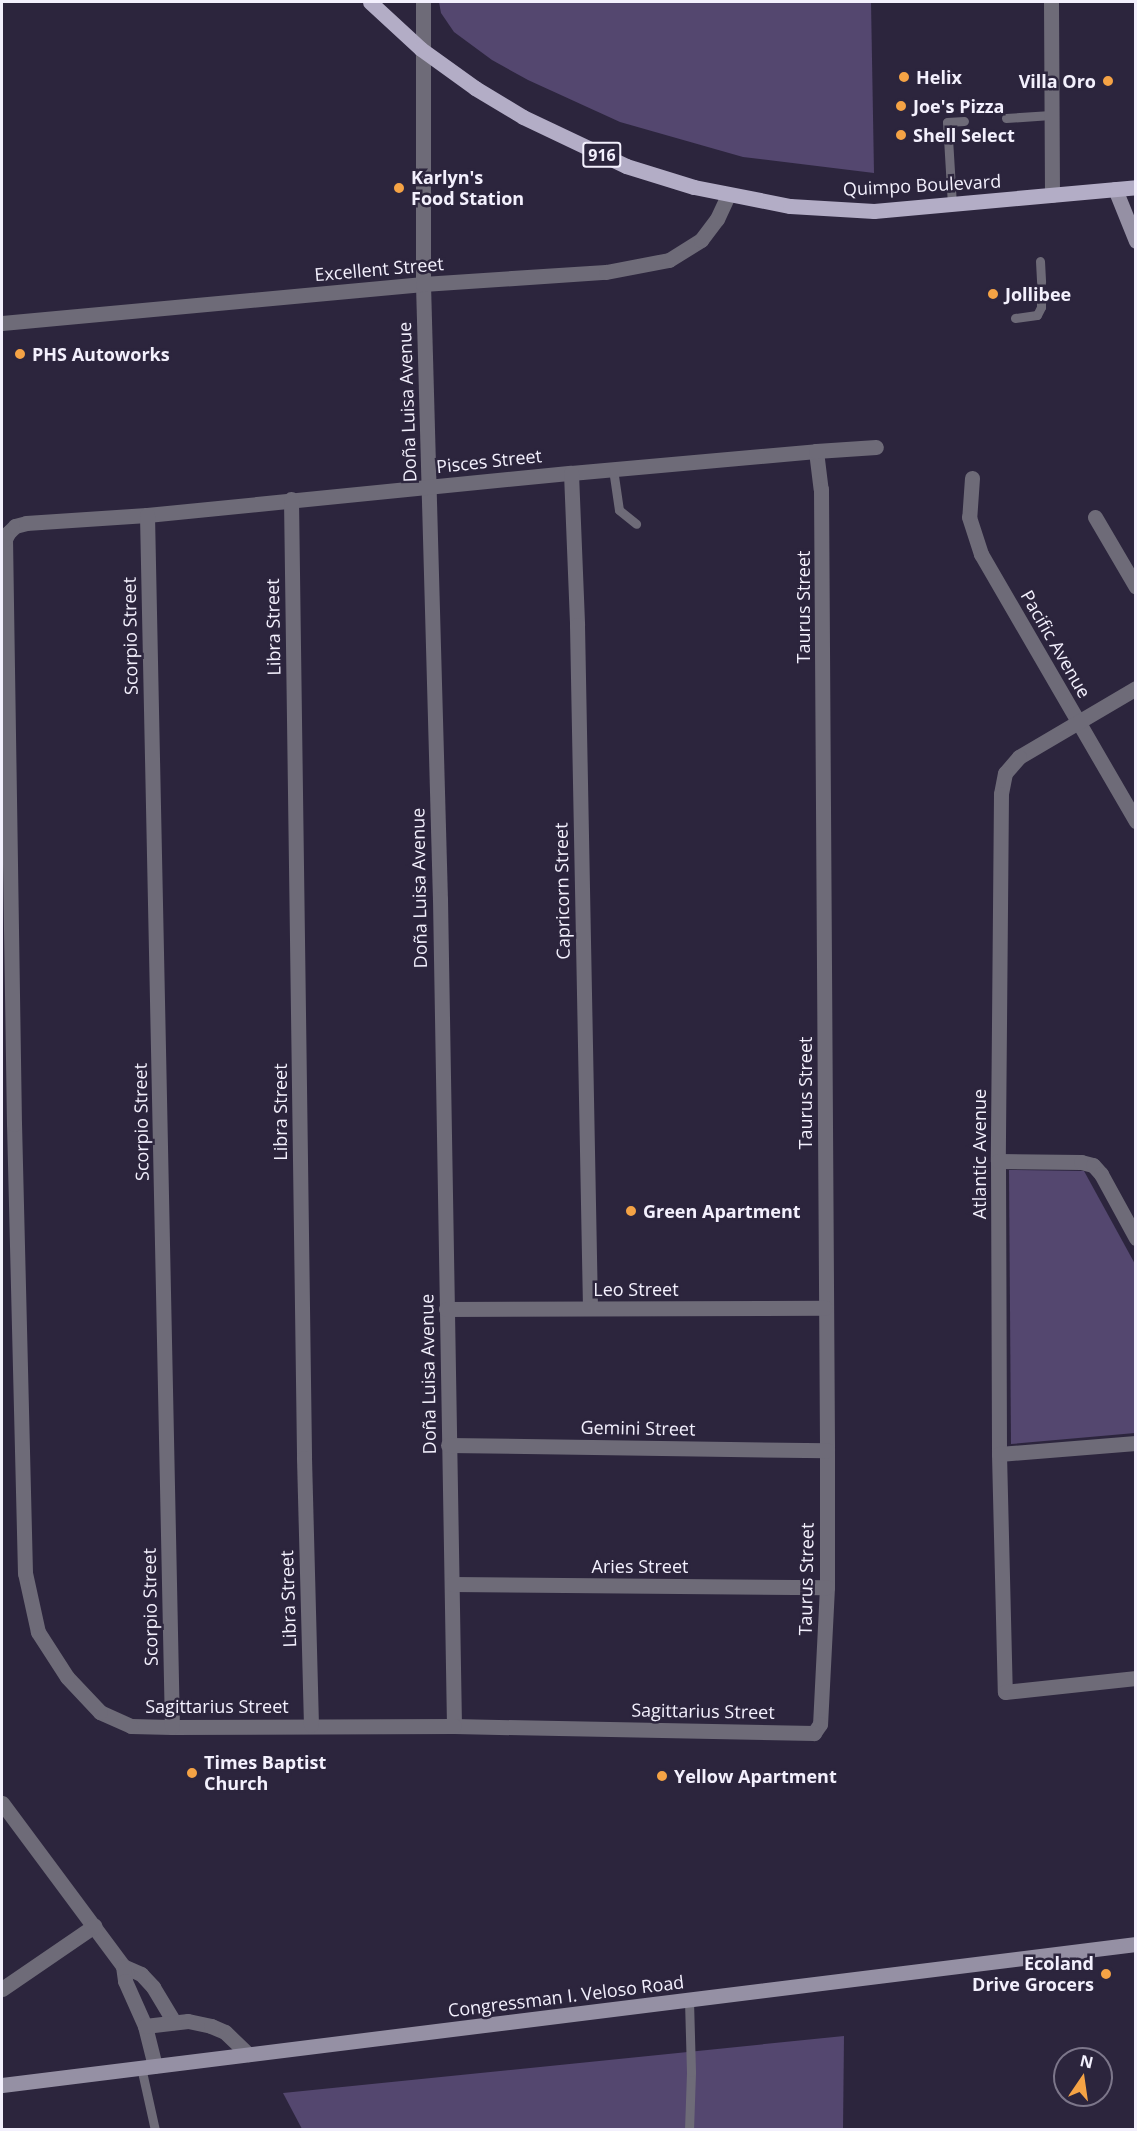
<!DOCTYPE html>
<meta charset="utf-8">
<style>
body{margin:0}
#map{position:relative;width:1137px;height:2131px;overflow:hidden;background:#2c253d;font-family:"Open Sans",sans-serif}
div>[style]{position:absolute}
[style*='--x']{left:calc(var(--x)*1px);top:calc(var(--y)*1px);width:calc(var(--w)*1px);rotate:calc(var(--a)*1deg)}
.green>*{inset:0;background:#54476f}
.lane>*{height:9px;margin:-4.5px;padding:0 4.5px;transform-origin:4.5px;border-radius:4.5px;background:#6e6b78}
.street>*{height:15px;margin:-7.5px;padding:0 7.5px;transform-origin:7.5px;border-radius:7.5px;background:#6e6b78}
.secondary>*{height:15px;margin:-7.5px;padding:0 7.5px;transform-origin:7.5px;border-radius:7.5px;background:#9590a4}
.primary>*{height:15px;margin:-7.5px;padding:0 7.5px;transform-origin:7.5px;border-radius:7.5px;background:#b3adc6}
.dots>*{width:16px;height:16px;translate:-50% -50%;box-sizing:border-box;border:3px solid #2c253d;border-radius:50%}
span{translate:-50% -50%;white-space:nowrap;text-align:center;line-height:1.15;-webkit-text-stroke:5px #2c253d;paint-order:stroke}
.shield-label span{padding:2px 4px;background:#2c253d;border:2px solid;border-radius:4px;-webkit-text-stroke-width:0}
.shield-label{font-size:16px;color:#f3f0fd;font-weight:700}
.poi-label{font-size:18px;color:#f3f0fd;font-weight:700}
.left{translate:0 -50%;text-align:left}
.right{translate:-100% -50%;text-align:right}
.street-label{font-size:18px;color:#f3f0fd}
.frame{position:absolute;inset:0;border:3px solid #f3f0fd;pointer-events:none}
.north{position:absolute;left:1053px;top:2047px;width:60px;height:60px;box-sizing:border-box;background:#2c253d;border:2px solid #7c768a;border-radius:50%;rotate:13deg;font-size:16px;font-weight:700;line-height:24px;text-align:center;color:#f3f0fd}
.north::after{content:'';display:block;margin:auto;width:21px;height:27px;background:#f5a345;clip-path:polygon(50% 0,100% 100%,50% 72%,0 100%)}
</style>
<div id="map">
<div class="green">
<div style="clip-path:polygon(439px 2px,871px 2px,874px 173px,743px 157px,620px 122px,528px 80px,492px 60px,454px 32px,441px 13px)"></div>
<div style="clip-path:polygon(1009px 1170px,1084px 1171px,1135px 1264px,1135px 1433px,1011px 1444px)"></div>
<div style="clip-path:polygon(844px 2036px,843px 2129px,302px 2129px,283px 2093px)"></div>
</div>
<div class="lane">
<div style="--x:1006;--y:118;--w:45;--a:-3.8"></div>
<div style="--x:952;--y:205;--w:83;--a:-93.4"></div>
<div style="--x:947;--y:122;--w:17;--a:-3"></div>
<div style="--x:1040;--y:261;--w:21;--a:87"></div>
<div style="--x:1015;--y:318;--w:22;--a:-8"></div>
<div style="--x:1037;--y:315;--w:9;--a:-63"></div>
<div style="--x:1041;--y:307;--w:16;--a:-90"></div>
<div style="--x:613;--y:469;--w:41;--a:81.7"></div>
<div style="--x:619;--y:510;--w:22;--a:39"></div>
<div style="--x:141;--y:2067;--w:65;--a:77.5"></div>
<div style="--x:689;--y:2130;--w:58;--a:-88"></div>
<div style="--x:691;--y:2072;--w:72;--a:-91.6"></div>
</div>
<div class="street">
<div style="--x:423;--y:2;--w:282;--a:90"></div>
<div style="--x:423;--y:284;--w:615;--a:88.42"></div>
<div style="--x:440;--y:899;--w:827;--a:89.03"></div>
<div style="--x:1051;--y:2;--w:193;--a:89.7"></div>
<div style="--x:2;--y:323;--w:423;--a:-5.3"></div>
<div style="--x:423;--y:284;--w:183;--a:-3.8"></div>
<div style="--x:606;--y:272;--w:64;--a:-10.8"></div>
<div style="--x:669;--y:260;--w:38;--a:-32"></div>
<div style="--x:701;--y:240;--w:26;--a:-53"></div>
<div style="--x:717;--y:219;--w:26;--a:-65"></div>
<div style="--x:816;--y:451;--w:38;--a:83"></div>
<div style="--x:821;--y:489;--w:961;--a:89.64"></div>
<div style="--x:827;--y:1450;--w:137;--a:90"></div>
<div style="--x:827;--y:1587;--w:137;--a:92.9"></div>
<div style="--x:820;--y:1724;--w:11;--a:124"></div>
<div style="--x:814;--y:1733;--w:360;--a:-178.9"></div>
<div style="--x:454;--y:1726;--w:282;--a:179.8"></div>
<div style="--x:172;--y:1727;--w:41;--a:-178.6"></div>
<div style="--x:131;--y:1726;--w:34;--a:-156"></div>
<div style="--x:100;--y:1712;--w:48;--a:-133.3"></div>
<div style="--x:67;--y:1677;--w:54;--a:-122.8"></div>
<div style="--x:38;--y:1632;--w:60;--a:-102.4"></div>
<div style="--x:25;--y:1573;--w:449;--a:-91.4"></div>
<div style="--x:14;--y:1124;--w:585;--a:-90.88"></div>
<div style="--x:5;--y:539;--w:7;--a:-63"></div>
<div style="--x:8;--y:533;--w:10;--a:-45"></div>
<div style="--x:15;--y:526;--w:11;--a:-15"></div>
<div style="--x:26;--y:523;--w:121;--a:-3.8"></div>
<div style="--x:147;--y:515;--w:426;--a:-5.7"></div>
<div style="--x:571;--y:473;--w:246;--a:-5.1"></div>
<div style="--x:816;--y:451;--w:60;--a:-3.8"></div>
<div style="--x:571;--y:473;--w:152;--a:87.7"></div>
<div style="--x:577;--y:625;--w:683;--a:88.91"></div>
<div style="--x:972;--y:478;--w:39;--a:94"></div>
<div style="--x:969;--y:517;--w:39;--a:72"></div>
<div style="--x:981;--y:554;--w:309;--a:59.9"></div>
<div style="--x:291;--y:499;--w:959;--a:89.22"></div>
<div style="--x:304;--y:1458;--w:267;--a:88.5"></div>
<div style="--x:147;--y:515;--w:1212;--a:88.82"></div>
<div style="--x:1095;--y:517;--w:81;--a:59.6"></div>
<div style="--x:1136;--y:688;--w:136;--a:149.5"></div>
<div style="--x:1019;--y:757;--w:21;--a:131"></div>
<div style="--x:1005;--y:773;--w:21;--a:101"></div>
<div style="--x:1001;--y:794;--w:367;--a:90.5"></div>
<div style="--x:998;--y:1161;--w:293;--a:89.8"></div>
<div style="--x:999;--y:1454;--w:238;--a:88.6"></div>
<div style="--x:1005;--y:1692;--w:132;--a:-6.1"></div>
<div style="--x:998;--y:1161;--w:83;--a:0.7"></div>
<div style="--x:1081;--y:1162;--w:12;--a:14"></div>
<div style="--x:1093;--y:1165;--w:12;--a:48"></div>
<div style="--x:1101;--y:1174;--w:73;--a:61.3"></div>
<div style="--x:446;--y:1309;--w:379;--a:-0.2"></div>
<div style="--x:448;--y:1445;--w:379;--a:0.8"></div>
<div style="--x:999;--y:1454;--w:137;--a:-4.6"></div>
<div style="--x:452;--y:1584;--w:375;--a:0.5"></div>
<div style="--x:2;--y:1803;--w:203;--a:53.4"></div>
<div style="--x:123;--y:1966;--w:20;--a:24"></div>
<div style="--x:141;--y:1974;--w:18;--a:47"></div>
<div style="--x:153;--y:1987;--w:41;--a:59"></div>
<div style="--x:123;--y:1966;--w:15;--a:82"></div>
<div style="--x:125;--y:1981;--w:49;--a:66"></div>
<div style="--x:145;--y:2026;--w:41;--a:76"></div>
<div style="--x:2;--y:1989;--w:112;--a:-34.4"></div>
<div style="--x:145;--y:2026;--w:43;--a:-6.6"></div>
<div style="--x:188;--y:2021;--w:24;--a:12"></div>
<div style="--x:211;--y:2026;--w:15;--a:23"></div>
<div style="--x:225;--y:2032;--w:32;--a:44"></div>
</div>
<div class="secondary">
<div style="--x:1115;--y:189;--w:56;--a:68"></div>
<div style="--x:2;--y:2085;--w:1143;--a:-7.09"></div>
</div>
<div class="primary">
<div style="--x:370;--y:2;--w:69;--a:42.7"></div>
<div style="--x:421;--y:49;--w:67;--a:35.8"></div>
<div style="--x:475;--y:88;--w:56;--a:31.1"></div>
<div style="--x:523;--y:117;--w:114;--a:25.4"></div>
<div style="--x:626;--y:166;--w:71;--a:17.2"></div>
<div style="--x:694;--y:187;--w:98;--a:11.2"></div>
<div style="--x:790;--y:206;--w:84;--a:3.4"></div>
<div style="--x:874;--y:211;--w:263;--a:-5.2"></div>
</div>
<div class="dots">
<div style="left:904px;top:77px;background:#f5a345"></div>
<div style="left:1108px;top:81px;background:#f5a345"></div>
<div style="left:901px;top:106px;background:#f5a345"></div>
<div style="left:901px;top:135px;background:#f5a345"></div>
<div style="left:399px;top:188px;background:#f5a345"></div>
<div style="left:993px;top:294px;background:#f5a345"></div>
<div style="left:20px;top:354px;background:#f5a345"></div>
<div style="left:631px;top:1211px;background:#f5a345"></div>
<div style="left:192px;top:1773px;background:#f5a345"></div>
<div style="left:662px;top:1776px;background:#f5a345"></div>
<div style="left:1106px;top:1974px;background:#f5a345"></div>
</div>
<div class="shield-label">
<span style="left:602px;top:155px">916</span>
</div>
<div class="poi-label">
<span class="left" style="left:916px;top:77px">Helix</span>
<span class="right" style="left:1096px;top:81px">Villa Oro</span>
<span class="left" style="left:913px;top:106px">Joe's Pizza</span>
<span class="left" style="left:913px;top:135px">Shell Select</span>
<span class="left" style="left:411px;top:188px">Karlyn's<br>Food Station</span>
<span class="left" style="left:1005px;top:294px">Jollibee</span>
<span class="left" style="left:32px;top:354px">PHS Autoworks</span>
<span class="left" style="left:643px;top:1211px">Green Apartment</span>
<span class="left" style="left:204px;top:1773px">Times Baptist<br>Church</span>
<span class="left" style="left:674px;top:1776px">Yellow Apartment</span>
<span class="right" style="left:1094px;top:1974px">Ecoland<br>Drive Grocers</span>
</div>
<div class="street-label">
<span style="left:922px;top:185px;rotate:-3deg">Quimpo Boulevard</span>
<span style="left:379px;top:269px;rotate:-5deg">Excellent Street</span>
<span style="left:407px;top:402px;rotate:-92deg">Doña Luisa Avenue</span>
<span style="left:489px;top:461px;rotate:-6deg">Pisces Street</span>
<span style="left:803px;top:607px;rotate:-90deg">Taurus Street</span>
<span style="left:273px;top:627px;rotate:-91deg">Libra Street</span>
<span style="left:130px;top:636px;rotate:-91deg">Scorpio Street</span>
<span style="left:1056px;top:644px;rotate:60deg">Pacific Avenue</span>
<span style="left:419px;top:888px;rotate:-91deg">Doña Luisa Avenue</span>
<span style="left:562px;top:891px;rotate:-91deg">Capricorn Street</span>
<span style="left:805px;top:1093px;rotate:-90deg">Taurus Street</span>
<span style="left:280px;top:1112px;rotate:-90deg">Libra Street</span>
<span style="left:141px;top:1122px;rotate:-91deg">Scorpio Street</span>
<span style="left:979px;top:1154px;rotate:-90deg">Atlantic Avenue</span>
<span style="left:636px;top:1289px">Leo Street</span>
<span style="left:428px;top:1374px;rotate:-91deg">Doña Luisa Avenue</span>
<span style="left:638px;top:1428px;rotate:1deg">Gemini Street</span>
<span style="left:640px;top:1566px">Aries Street</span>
<span style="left:806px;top:1579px;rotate:-89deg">Taurus Street</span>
<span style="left:288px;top:1599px;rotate:-92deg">Libra Street</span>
<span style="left:150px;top:1607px;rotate:-91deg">Scorpio Street</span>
<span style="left:217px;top:1706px">Sagittarius Street</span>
<span style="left:703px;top:1711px;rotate:1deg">Sagittarius Street</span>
<span style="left:566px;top:1996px;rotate:-7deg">Congressman I. Veloso Road</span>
</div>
<div class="frame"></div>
<div class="north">N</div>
</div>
